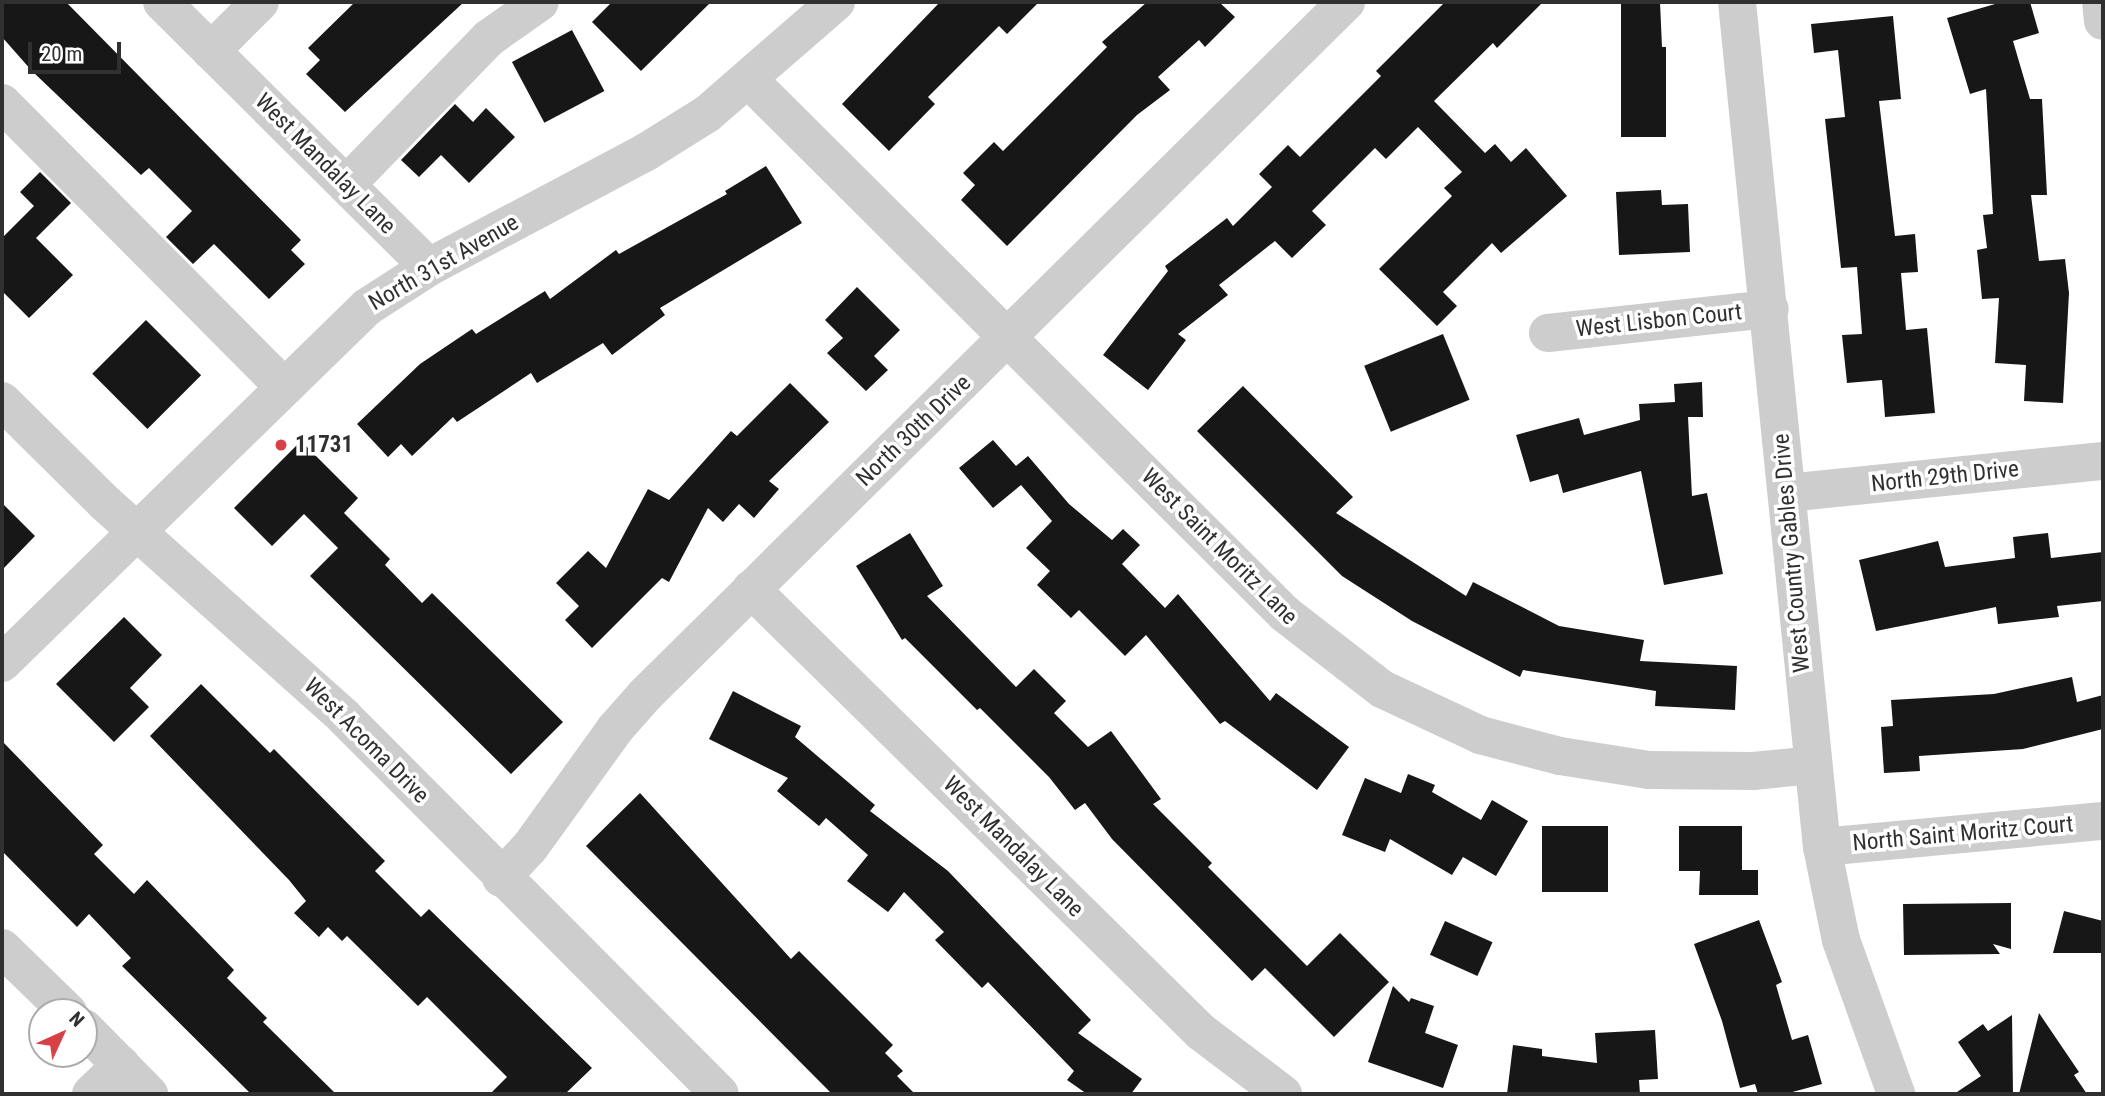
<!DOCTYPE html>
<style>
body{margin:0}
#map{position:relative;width:2105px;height:1096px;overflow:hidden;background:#fff;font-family:"Roboto Condensed",sans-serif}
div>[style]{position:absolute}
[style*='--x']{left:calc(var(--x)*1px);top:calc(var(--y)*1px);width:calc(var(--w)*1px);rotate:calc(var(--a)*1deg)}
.building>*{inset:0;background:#171717;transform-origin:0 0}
.minor>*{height:38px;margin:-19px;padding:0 19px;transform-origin:19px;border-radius:19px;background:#cdcdcd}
.dots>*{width:19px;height:19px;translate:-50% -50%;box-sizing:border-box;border:4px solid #fff;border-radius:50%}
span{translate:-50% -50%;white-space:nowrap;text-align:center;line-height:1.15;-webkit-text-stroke:7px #fff;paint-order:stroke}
.street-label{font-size:23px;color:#303030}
.poi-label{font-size:23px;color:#303030;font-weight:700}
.left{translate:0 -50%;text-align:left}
.frame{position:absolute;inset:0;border:4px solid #303030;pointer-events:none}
.north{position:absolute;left:28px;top:998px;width:70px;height:70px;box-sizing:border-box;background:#fff;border:2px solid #acacac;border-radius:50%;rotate:45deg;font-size:19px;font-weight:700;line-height:28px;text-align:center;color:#303030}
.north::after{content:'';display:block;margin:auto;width:24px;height:32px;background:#d74145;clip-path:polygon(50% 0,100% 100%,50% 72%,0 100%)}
.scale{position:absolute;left:28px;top:42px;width:93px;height:32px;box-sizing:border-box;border:4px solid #303030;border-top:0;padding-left:9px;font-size:21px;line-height:24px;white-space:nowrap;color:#303030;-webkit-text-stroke:5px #fff;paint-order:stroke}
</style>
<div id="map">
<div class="building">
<div style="clip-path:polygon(2px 2px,66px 2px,301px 240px,291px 250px,305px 264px,269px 299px,214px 244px,193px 264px,166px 237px,192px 211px,149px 168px,141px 175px,32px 71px,2px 37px)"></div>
<div style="clip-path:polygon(355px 2px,464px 2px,345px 112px,306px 74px,320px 60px,308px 48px)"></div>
<div style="clip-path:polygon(612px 2px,711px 2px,641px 71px,592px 22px)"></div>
<div style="clip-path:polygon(940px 2px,1039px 2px,1007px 34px,999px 26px,928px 97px,935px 104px,889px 151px,842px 104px)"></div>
<div style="clip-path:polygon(1147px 2px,1219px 2px,1235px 17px,1205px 47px,1199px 40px,1158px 77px,1170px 90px,1137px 115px,1007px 246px,961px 200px,975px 185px,963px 173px,994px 142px,1003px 151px,1107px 47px,1102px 42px)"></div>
<div style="clip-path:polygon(1445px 2px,1543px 2px,1497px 48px,1493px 43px,1434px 101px,1485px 153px,1495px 144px,1511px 162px,1526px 148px,1567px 196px,1501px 253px,1492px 243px,1443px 292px,1457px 306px,1437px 326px,1379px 269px,1452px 196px,1444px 188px,1462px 172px,1418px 127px,1386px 159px,1375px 148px,1312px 211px,1326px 225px,1292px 258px,1275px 241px,1219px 285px,1228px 295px,1178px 334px,1186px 340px,1148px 390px,1103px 355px,1168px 271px,1165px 266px,1227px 218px,1233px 226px,1272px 187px,1259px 174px,1288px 145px,1300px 157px,1381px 76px,1376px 71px)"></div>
<div style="clip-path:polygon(1621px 2px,1660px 2px,1662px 47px,1666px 47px,1666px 137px,1621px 137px)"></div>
<div style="clip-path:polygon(2002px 2px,2030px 2px,2039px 33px,2013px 41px,2030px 99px,2042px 99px,2047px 195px,2031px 195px,2039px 261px,2065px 259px,2069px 293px,2063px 403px,2024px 401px,2026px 365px,1995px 363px,1999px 298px,1982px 299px,1977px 250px,1987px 248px,1983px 215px,1993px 214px,1986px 89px,1970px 94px,1947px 18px)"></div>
<div style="clip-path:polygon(1893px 16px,1901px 99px,1879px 101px,1895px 236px,1915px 234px,1918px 272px,1901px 273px,1906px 330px,1927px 328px,1935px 413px,1885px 417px,1882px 380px,1847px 383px,1842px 335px,1862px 334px,1857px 267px,1841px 268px,1825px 119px,1845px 117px,1838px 50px,1814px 53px,1811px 24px)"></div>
<div style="left:572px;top:30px;width:69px;height:68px;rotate:62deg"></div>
<div style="clip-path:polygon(455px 104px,473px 122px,486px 108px,515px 137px,469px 183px,441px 155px,419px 177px,401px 160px)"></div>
<div style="clip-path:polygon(766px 166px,802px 223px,660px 308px,665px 315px,612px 355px,603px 343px,537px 383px,531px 373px,457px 422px,453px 417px,412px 456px,401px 444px,388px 457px,357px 424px,420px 364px,472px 329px,476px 334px,545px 291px,550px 299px,616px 250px,619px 254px,727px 194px,725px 191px)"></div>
<div style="clip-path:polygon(40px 172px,71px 203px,36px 238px,73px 275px,29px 318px,2px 291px,2px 238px,34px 206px,20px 192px)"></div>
<div style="clip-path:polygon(1661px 190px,1662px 205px,1688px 204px,1690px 252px,1619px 255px,1616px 192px)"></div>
<div style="clip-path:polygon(857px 287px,900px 330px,874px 356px,888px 370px,866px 391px,827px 353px,843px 338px,825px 320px)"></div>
<div style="left:146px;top:320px;width:78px;height:76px;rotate:45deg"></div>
<div style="left:1443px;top:334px;width:71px;height:85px;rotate:68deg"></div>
<div style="clip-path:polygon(1702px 382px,1703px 417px,1688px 417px,1692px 496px,1707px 493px,1723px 574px,1664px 585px,1641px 471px,1563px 493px,1558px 474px,1530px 482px,1516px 435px,1579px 418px,1584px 435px,1640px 420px,1639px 404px,1675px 402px,1674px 384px)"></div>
<div style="clip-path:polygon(790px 383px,829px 422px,769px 481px,779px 489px,754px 518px,739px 504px,723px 522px,708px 508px,669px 582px,662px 578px,592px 648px,565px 620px,579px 606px,556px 583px,588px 551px,606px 568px,648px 489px,669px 500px,731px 431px,737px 436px)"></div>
<div style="clip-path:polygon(1243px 386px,1353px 497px,1336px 513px,1466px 596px,1473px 582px,1559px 626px,1644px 640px,1640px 661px,1737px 666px,1735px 710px,1655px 706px,1656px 691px,1523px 670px,1520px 677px,1412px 621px,1342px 576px,1197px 431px)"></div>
<div style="clip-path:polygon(993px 440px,1016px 466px,1028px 456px,1069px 504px,1112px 540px,1123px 529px,1140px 545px,1122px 564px,1165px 608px,1178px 594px,1270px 701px,1276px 693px,1349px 747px,1317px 790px,1225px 721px,1220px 724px,1146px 635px,1125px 656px,1079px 610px,1071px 618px,1037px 585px,1050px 571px,1026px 548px,1052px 521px,1021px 485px,993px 508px,959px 468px)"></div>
<div style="clip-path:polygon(301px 441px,358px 498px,344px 513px,390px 559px,385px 565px,422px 603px,432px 593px,563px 722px,511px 774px,310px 576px,338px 548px,304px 514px,272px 546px,234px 508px)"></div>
<div style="clip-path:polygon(2px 503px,35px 536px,2px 570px)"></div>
<div style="clip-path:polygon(910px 533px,943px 586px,927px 596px,1016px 687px,1034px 669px,1066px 701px,1054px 713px,1088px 747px,1111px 731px,1161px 799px,1153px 804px,1212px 863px,1208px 867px,1307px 966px,1340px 933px,1389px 982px,1334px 1037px,1265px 968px,1252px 981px,1112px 839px,1085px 803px,1075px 810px,1049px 777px,980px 708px,977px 710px,905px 638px,902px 640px,856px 566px)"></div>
<div style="clip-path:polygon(2048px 533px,2051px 558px,2103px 552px,2103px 601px,2057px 606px,2059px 617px,1998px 624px,1996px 607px,1876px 631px,1859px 560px,1938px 541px,1945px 567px,2015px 558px,2013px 537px)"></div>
<div style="clip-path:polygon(124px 617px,162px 655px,130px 688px,149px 707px,114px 742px,56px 684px)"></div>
<div style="clip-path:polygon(2072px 677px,2077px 702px,2103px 695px,2103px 729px,2023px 749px,1919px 756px,1920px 771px,1884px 773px,1881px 727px,1893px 726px,1891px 700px,1994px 694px)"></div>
<div style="clip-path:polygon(201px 684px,270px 753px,274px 749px,385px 861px,375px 871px,421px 917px,429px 909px,592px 1068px,565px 1094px,490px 1094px,507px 1077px,427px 997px,418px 1006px,347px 936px,342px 941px,328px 927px,319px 937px,294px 913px,306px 901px,289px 880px,150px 736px)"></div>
<div style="clip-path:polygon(733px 691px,801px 726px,795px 737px,875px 805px,870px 811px,948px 871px,1091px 1020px,1078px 1033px,1142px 1079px,1131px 1094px,1087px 1094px,1067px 1080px,1074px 1071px,988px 982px,982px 988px,935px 940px,944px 932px,904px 892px,888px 912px,847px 881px,868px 855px,826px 818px,819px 826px,777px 791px,788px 778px,709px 739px)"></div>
<div style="clip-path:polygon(2px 741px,103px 845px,94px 854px,134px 894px,147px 880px,234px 970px,227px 978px,267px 1018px,263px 1022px,336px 1094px,251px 1094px,122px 966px,131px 958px,89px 914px,77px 927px,2px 851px)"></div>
<div style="clip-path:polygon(1408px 774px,1435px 785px,1432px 792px,1481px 820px,1492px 800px,1528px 821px,1496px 876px,1463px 857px,1452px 875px,1390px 839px,1385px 852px,1342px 835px,1365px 778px,1401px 793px)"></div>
<div style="clip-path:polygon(640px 793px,791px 959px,799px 951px,893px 1045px,885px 1053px,903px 1071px,897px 1076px,915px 1094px,832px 1094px,586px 846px)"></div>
<div style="left:1542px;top:826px;width:66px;height:66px"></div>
<div style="clip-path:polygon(1679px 826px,1742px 826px,1742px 870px,1758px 870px,1758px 895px,1699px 895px,1700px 871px,1679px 871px)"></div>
<div style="clip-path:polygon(2011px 903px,2011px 949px,1993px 944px,2000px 954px,1904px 955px,1903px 904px)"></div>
<div style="clip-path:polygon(2064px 911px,2103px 921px,2103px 953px,2053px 953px)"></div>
<div style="clip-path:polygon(1759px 920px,1782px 982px,1776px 985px,1792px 1040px,1808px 1035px,1822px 1084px,1785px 1094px,1758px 1094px,1755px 1084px,1740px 1088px,1722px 1021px,1694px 944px)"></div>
<div style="left:1445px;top:921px;width:52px;height:37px;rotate:24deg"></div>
<div style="clip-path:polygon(1393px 986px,1409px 1002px,1411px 998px,1434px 1006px,1425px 1033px,1458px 1045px,1443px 1088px,1368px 1062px)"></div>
<div style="clip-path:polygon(2039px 1013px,2079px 1072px,2074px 1075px,2087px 1094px,2019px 1094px)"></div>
<div style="clip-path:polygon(2012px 1015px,2013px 1094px,1954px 1094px,1981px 1076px,1958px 1042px,1983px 1024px,1988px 1031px)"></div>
<div style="clip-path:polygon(1655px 1030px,1658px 1079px,1639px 1080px,1640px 1094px,1507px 1094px,1513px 1045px,1542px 1049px,1542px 1056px,1597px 1063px,1595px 1033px)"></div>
</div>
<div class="minor">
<div style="--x:162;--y:2;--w:376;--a:44.8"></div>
<div style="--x:1737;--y:2;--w:849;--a:84.26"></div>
<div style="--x:1822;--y:847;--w:95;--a:78.5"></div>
<div style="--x:1841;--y:940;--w:164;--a:70.3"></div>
<div style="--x:2101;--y:2;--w:19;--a:84"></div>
<div style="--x:211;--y:51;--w:69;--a:-45"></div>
<div style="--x:750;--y:81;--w:755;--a:44.89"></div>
<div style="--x:1285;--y:614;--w:123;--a:37.7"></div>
<div style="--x:1382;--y:689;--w:108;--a:25.1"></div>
<div style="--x:1480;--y:735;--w:83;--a:14.7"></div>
<div style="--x:1560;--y:756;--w:90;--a:8.9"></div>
<div style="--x:1649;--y:770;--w:104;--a:0.6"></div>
<div style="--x:1753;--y:771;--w:60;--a:-5.7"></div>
<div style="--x:2;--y:103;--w:397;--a:45.2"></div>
<div style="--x:346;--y:185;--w:205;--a:-45.8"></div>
<div style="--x:489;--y:38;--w:62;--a:-35.2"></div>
<div style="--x:1548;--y:333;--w:223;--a:-6.2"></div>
<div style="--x:2;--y:401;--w:145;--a:44.7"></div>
<div style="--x:105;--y:503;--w:321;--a:41.8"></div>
<div style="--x:344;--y:717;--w:532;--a:45.08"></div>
<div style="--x:1787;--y:493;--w:318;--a:-5.8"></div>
<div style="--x:751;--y:589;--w:631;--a:44.55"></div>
<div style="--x:1201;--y:1032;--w:103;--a:37.1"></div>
<div style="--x:2;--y:663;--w:510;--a:-44.28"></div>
<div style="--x:367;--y:307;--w:74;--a:-32.8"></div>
<div style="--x:429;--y:267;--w:246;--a:-27.9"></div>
<div style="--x:646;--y:152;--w:72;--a:-31.9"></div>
<div style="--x:707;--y:114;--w:171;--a:-41"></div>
<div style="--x:1822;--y:847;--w:282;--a:-5.3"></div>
<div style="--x:501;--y:878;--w:42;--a:-46.9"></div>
<div style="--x:530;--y:847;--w:145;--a:-54.2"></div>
<div style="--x:615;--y:729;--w:45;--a:-48.6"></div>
<div style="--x:645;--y:695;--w:986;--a:-44.67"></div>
<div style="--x:2;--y:948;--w:92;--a:44.1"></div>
<div style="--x:84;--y:1028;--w:93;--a:45.4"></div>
<div style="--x:91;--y:1094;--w:42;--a:-44"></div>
</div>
<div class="dots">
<div style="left:281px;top:445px;background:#d74145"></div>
</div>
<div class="street-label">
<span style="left:325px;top:164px;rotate:45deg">West Mandalay Lane</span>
<span style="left:444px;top:263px;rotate:-30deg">North 31st Avenue</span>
<span style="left:1659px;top:321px;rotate:-6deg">West Lisbon Court</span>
<span style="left:914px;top:431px;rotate:-44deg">North 30th Drive</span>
<span style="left:1945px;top:477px;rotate:-6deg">North 29th Drive</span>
<span style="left:1219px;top:547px;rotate:45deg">West Saint Moritz Lane</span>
<span style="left:1792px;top:553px;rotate:-95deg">West Country Gables Drive</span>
<span style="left:366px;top:741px;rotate:45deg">West Acoma Drive</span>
<span style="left:1963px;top:834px;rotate:-5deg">North Saint Moritz Court</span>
<span style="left:1013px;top:847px;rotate:45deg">West Mandalay Lane</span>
</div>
<div class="poi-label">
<span class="left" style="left:295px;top:445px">11731</span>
</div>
<div class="frame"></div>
<div class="north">N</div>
<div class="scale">20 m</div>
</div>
